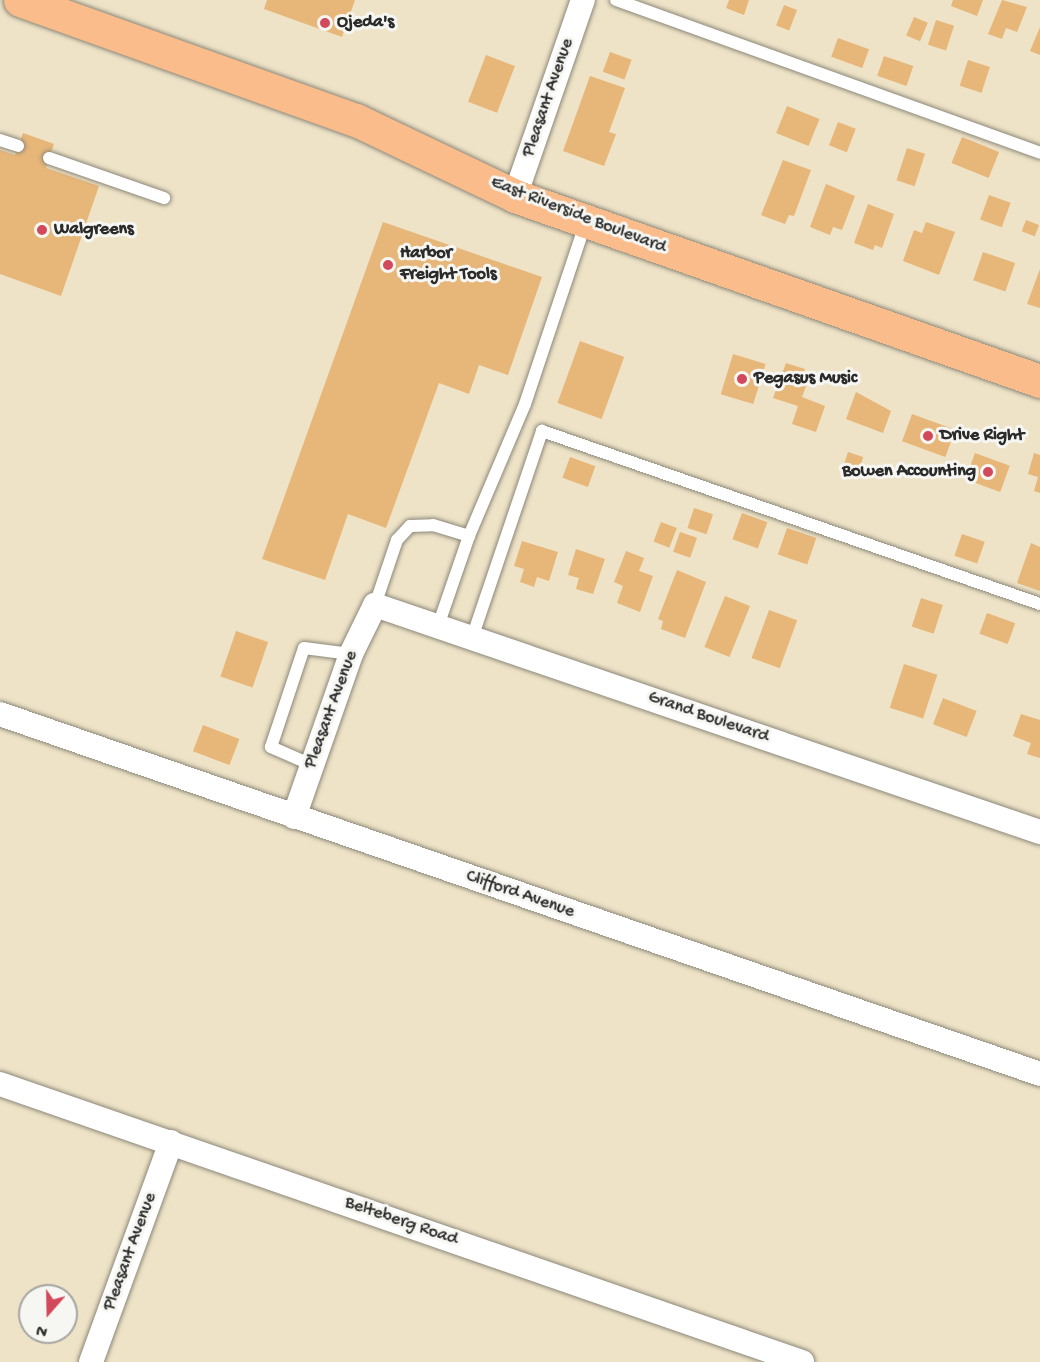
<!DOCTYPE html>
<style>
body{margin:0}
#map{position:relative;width:1040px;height:1362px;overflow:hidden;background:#eee3c7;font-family:"Gochi Hand",sans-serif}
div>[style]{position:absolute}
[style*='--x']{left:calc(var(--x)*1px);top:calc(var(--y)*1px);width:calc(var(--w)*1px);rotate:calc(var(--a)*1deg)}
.building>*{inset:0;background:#e7b679;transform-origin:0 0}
.roads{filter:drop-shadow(0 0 2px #8c8779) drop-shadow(0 0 2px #8c8779)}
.lane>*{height:12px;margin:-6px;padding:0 6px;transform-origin:6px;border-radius:6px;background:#fff}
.street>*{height:24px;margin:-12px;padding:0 12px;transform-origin:12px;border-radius:12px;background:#fff}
.primary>*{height:33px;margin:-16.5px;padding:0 16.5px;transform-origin:16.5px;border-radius:16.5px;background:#fabc8b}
.dots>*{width:16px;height:16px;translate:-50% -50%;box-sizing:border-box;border:3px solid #f6f6f2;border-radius:50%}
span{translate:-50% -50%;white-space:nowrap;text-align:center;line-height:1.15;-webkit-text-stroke:6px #f6f6f2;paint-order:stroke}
.poi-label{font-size:18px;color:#2b2b2b;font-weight:700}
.left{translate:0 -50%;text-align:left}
.right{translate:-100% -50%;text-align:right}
.street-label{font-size:18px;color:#2b2b2b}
.north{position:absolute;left:18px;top:1284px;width:60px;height:60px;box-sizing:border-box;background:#f6f6f2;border:2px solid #a5a5a2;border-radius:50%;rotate:200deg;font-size:16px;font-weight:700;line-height:24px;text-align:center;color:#2b2b2b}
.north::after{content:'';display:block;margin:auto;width:21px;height:27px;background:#d1495b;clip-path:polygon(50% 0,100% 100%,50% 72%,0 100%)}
</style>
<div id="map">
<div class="building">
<div style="clip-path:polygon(267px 0,355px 0,342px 37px,264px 9px)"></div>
<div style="clip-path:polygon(729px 0,749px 0,744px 15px,726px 8px)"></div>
<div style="clip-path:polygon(953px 0,983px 0,977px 16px,951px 6px)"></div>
<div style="clip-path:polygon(1002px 0,1027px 7px,1017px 32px,1006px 28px,1002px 39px,988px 34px)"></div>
<div style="left:784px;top:5px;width:14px;height:22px;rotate:21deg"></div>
<div style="left:914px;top:17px;width:15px;height:20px;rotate:23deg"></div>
<div style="left:936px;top:20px;width:19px;height:26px;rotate:18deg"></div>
<div style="clip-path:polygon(1040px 27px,1040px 55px,1030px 51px)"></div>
<div style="left:838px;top:38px;width:33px;height:20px;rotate:20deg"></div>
<div style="left:610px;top:52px;width:23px;height:21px;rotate:20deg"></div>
<div style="left:486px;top:55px;width:31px;height:50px;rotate:21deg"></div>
<div style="left:884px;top:56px;width:31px;height:21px;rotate:19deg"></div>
<div style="left:968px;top:60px;width:23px;height:27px;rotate:18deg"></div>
<div style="clip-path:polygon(590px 76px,625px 88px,609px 132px,616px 134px,604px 166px,563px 151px)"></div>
<div style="left:787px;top:106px;width:35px;height:29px;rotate:22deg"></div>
<div style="left:838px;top:122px;width:19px;height:25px;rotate:21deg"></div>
<div style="clip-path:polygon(23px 133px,54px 144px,46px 168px,99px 186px,61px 296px,0 274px,0 150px,15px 155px)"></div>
<div style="left:962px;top:137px;width:40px;height:28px;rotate:22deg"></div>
<div style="left:907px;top:148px;width:19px;height:34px;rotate:18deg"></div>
<div style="clip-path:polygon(783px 160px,811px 170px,794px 216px,789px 215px,785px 224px,761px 215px)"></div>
<div style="clip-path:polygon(826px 184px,855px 196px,842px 230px,833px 227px,830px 235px,810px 227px)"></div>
<div style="left:989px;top:195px;width:23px;height:26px;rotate:20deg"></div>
<div style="clip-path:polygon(868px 204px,894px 214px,882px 248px,875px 245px,873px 250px,854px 243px)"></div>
<div style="left:1026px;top:220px;width:14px;height:12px;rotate:21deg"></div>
<div style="clip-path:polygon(383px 222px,542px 277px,508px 375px,479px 365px,469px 394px,439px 383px,386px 528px,348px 514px,325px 580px,262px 559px)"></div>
<div style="clip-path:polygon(926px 222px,955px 232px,939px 275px,903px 261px,914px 230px,922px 233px)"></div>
<div style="left:983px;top:252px;width:34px;height:30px;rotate:19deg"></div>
<div style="clip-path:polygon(1040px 269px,1040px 308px,1027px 304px)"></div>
<div style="left:580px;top:341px;width:47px;height:66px;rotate:20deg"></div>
<div style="left:733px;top:354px;width:34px;height:42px;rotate:17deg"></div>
<div style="clip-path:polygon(786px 363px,805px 369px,803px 374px,810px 376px,802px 397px,825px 406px,816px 432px,792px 424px,798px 406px,773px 398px)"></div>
<div style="clip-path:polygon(856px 392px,891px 411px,883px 433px,846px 419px)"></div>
<div style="left:912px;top:414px;width:46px;height:29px;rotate:20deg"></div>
<div style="left:848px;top:452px;width:16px;height:13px;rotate:18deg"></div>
<div style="left:975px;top:453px;width:37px;height:28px;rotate:20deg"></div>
<div style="clip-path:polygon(1034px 453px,1040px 455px,1040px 493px,1034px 491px,1038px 477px,1028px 474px)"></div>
<div style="left:570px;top:457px;width:27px;height:22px;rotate:20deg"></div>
<div style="left:694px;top:508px;width:20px;height:21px;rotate:18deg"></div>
<div style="left:742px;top:513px;width:27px;height:28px;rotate:20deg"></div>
<div style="left:661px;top:522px;width:17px;height:21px;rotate:21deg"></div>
<div style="left:787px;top:528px;width:31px;height:28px;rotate:19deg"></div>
<div style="left:680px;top:532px;width:18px;height:21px;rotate:19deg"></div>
<div style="left:962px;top:534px;width:24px;height:23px;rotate:19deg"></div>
<div style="clip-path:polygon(522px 541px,558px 552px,549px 581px,537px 577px,534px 587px,520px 582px,524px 569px,514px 566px)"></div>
<div style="clip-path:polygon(1031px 543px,1040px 547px,1040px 591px,1017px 583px)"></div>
<div style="clip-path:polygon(576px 549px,605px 559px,593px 594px,576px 589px,579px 578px,568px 575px)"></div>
<div style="clip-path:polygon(626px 551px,644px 558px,639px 571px,653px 576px,640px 612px,617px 603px,623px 586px,614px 582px)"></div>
<div style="clip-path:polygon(677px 570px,706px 582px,685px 638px,661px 629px,663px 621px,658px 619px)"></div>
<div style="left:725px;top:596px;width:27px;height:55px;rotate:22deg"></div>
<div style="left:921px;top:598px;width:23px;height:30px;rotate:18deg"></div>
<div style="left:769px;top:610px;width:30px;height:51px;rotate:20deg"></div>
<div style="left:987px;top:613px;width:30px;height:22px;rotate:20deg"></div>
<div style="left:236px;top:631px;width:34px;height:48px;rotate:19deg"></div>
<div style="left:904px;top:664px;width:35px;height:46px;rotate:18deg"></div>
<div style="left:943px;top:698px;width:36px;height:28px;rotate:21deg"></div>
<div style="clip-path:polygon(1021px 714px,1040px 720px,1040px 758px,1027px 754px,1031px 743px,1013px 736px)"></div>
<div style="left:203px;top:725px;width:39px;height:28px;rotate:21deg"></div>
</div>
<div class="roads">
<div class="lane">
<div style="--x:616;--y:0;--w:451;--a:19.8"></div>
<div style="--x:0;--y:140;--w:19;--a:18"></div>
<div style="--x:49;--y:158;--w:122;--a:19.2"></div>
<div style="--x:375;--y:605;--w:69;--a:-71.3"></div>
<div style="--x:397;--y:540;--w:19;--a:-47"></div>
<div style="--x:410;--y:526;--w:23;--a:-2"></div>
<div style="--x:433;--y:525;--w:38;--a:17"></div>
<div style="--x:438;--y:626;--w:95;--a:-71"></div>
<div style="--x:469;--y:536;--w:143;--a:-67"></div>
<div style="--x:525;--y:404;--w:192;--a:-71.5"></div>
<div style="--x:472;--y:638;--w:219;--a:-71.3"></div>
<div style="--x:542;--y:431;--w:527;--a:19.16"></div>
<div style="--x:312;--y:765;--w:45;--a:-156.3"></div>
<div style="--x:271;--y:747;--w:104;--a:-71.6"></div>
<div style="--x:304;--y:648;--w:47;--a:7.3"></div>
</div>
<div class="street">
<div style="--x:515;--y:196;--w:207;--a:-70.9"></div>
<div style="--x:0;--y:714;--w:1101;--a:19.09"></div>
<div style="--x:294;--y:817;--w:173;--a:-70.7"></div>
<div style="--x:351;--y:654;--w:55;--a:-63.9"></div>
<div style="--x:375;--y:605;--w:703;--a:18.85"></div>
<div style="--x:0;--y:1084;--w:849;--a:19.12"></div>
<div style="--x:91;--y:1362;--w:234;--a:-70"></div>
</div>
<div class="primary">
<div style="--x:20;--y:0;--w:357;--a:19.7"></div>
<div style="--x:356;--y:120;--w:176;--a:25.5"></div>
<div style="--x:515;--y:196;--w:557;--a:19.41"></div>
</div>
</div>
<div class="dots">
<div style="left:325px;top:23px;background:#d1495b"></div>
<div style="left:42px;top:230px;background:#d1495b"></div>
<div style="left:388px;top:265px;background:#d1495b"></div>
<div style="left:742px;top:379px;background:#d1495b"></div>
<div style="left:928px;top:436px;background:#d1495b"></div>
<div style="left:988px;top:472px;background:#d1495b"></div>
</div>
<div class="poi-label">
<span class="left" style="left:337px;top:23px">Ojeda's</span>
<span class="left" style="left:54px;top:230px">Walgreens</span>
<span class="left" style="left:400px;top:265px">Harbor<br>Freight Tools</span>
<span class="left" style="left:754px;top:379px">Pegasus Music</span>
<span class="left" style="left:940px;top:436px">Drive Right</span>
<span class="right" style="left:976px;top:472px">Bowen Accounting</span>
</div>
<div class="street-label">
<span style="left:549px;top:98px;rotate:-71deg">Pleasant Avenue</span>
<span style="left:578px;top:216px;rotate:21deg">East Riverside Boulevard</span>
<span style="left:332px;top:710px;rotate:-70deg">Pleasant Avenue</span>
<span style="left:708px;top:718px;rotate:19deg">Grand Boulevard</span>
<span style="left:520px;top:895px;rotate:19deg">Clifford Avenue</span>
<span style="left:401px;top:1222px;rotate:19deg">Belteberg Road</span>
<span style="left:131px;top:1252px;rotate:-70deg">Pleasant Avenue</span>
</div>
<div class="north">N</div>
</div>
